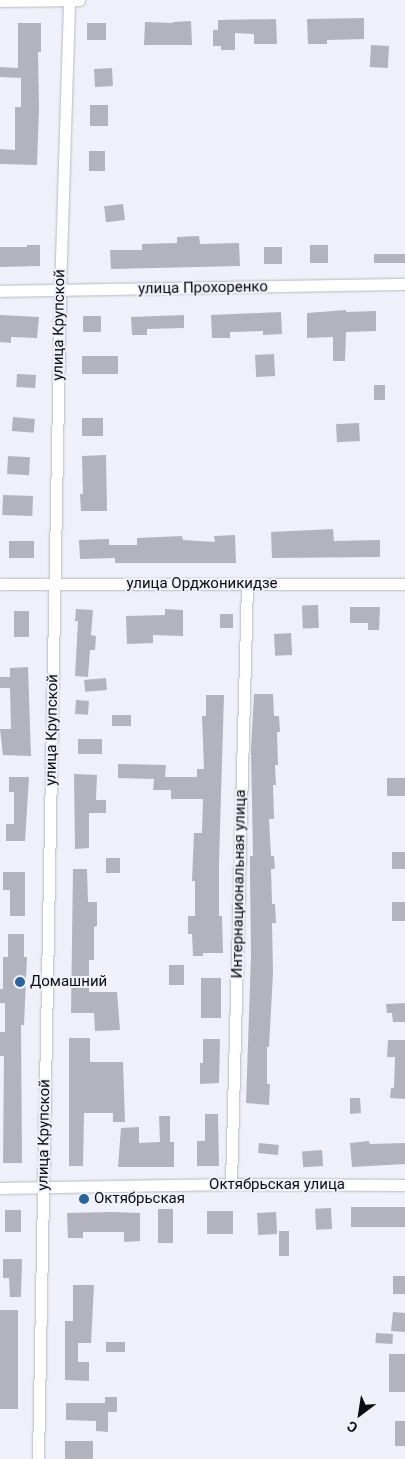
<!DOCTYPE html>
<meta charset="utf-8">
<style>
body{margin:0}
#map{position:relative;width:405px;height:1459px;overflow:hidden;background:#eff0fa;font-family:Roboto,sans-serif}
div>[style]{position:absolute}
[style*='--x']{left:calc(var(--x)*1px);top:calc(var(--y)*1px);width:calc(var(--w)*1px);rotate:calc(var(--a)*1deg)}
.building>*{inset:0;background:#b2b3bd;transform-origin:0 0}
.roads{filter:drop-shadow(0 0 1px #b8b9c2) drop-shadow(0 0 1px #b8b9c2)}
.street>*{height:11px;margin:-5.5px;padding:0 5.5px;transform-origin:5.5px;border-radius:5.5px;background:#fff}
.dots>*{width:14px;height:14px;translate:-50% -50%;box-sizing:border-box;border:2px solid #eff0fa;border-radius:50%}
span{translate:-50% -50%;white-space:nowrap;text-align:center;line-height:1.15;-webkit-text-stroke:4px #eff0fa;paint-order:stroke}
.street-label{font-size:15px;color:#0d0d10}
.poi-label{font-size:15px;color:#0d0d10}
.left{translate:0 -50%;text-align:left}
.north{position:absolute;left:335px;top:1389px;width:50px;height:50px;-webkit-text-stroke:4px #eff0fa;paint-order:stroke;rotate:211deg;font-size:14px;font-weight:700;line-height:20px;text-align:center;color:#0d0d10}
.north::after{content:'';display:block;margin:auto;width:18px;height:22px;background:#0d0d10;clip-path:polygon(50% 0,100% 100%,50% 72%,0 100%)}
</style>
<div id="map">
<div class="building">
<div style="clip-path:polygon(364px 18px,364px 39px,327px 40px,327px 44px,308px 44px,307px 19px)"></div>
<div style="clip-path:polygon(276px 19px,277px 44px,254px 44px,254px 34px,235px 33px,235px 50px,221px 50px,221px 46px,213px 46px,213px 30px,218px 30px,218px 20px)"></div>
<div style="clip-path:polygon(191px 21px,192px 45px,144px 45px,145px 22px,173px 23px,173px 22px)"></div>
<div style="clip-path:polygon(18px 23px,41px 23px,41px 52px,38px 52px,39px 108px,37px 165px,0 164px,0 149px,15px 150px,15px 107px,21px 107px,21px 78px,0 77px,0 67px,18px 68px)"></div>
<div style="left:87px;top:23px;width:19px;height:17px"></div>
<div style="left:371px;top:45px;width:18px;height:22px;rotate:3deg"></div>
<div style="left:112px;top:68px;width:18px;height:18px;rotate:87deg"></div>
<div style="left:90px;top:105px;width:18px;height:21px"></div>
<div style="left:89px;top:151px;width:16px;height:20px"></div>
<div style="left:123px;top:204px;width:16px;height:19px;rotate:83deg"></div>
<div style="clip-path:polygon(199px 236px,200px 244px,239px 243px,240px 266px,111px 269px,110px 250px,142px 250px,142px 244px,177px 243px,177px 237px)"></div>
<div style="clip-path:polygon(27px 245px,40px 245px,40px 266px,0 267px,0 247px,27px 247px)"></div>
<div style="left:310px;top:245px;width:18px;height:18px"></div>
<div style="left:264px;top:247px;width:18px;height:17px"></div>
<div style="left:405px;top:254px;width:9px;height:31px;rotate:90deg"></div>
<div style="clip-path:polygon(346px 310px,346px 312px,376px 311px,376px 331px,346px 332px,345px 361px,333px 361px,333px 337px,307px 338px,307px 313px)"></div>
<div style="clip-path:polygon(281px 312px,282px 334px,263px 335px,263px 331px,230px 332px,230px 338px,212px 338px,211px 315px)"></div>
<div style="clip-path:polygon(0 315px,39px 317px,37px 338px,11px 337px,11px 343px,0 342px)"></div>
<div style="clip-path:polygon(184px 315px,184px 328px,147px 329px,147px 335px,132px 335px,131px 317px)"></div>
<div style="left:83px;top:316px;width:18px;height:16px"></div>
<div style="left:274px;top:354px;width:22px;height:19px;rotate:87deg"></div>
<div style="left:118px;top:356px;width:18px;height:36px;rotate:90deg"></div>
<div style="left:17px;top:374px;width:19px;height:13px;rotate:3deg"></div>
<div style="left:374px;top:385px;width:11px;height:15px"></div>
<div style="left:13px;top:417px;width:22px;height:14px;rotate:5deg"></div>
<div style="left:103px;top:418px;width:18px;height:21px;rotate:90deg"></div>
<div style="left:359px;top:423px;width:18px;height:23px;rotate:87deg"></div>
<div style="clip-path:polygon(106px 455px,107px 511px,81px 511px,80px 494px,83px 494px,82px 456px)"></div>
<div style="left:8px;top:456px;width:22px;height:18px;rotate:3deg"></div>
<div style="left:3px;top:495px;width:30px;height:20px;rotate:2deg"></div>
<div style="clip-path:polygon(333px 529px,334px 541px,380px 540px,380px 557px,272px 558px,271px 532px)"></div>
<div style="clip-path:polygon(235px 535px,236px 563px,115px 563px,115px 558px,80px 559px,79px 540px,109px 539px,109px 545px,137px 545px,137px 538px,182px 536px,183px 540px,215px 542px,214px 536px)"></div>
<div style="left:9px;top:541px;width:25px;height:17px"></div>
<div style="left:318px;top:605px;width:23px;height:16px;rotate:88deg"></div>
<div style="clip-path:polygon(350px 607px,380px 607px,379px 630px,368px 630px,368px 623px,350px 623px)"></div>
<div style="clip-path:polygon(76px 609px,93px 610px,91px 635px,96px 636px,95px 650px,90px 650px,88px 677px,75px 676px,78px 621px,75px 621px)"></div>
<div style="clip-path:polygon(165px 609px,183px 610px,183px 636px,153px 635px,153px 643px,127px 644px,126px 616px,165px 615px)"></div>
<div style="left:14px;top:611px;width:15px;height:26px"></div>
<div style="left:220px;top:614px;width:13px;height:14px"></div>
<div style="left:291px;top:633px;width:22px;height:17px;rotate:87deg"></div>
<div style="clip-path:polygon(28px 667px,31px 756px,3px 755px,0 729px,11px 729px,10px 688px,0 688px,0 677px,10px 677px,10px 668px)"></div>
<div style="left:106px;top:678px;width:12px;height:22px;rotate:85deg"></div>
<div style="clip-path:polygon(254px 694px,273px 694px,274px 716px,279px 716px,280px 732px,277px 732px,278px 765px,275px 765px,276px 785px,273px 785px,274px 819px,269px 819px,271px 856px,274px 856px,275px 869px,271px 869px,272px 904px,275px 904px,276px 923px,272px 923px,273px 973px,269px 1047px,267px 1047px,267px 1084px,270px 1084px,269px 1105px,246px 1103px,251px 956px,250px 874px,250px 856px,253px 856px,251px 750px)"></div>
<div style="clip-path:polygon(206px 695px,224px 695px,219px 862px,219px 916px,222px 916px,223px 953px,203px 953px,203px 956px,193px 956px,192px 934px,188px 934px,188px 916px,195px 916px,195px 881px,192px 881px,194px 833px,202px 833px,203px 799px,171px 799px,171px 790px,153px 790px,154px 779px,118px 778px,118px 764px,166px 765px,165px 777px,197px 777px,197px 769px,204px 769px,202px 716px,206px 716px)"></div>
<div style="left:76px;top:700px;width:13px;height:14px;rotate:4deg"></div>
<div style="left:112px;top:715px;width:19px;height:11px"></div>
<div style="left:78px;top:739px;width:24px;height:15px"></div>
<div style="clip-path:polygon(74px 774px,97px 775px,96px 800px,106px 800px,106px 813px,89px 813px,89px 848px,75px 849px)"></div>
<div style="clip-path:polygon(9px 777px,29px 777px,25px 841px,6px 841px,6px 824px,14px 824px,14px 792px,9px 792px)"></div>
<div style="left:387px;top:778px;width:18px;height:18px"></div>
<div style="left:405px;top:852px;width:17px;height:13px;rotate:90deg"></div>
<div style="left:106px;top:858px;width:14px;height:15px"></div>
<div style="clip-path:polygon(73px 869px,87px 869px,88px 902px,97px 902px,97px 926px,94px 927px,94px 960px,89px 960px,89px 992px,117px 992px,120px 1030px,95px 1031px,94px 1013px,71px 1013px)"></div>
<div style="clip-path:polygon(3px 872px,25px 872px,25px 916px,10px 916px,10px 890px,3px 890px)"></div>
<div style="left:392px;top:902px;width:13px;height:19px"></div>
<div style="clip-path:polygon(8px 934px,24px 934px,24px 957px,27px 957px,24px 1025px,21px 1025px,22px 1163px,3px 1163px,4px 1056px,0 1056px,0 1032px,5px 1032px,5px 1003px,0 1003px,0 989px,3px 989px,3px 957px,8px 957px)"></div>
<div style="left:169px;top:965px;width:15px;height:20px"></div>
<div style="left:201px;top:978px;width:20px;height:40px"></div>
<div style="clip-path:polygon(405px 1003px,405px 1022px,393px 1022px,392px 1013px,387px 1013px,386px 1004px)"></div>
<div style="clip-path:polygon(69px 1038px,90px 1038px,90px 1062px,123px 1062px,125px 1122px,113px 1122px,113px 1113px,84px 1113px,83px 1166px,69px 1166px)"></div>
<div style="clip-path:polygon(203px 1039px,220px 1039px,219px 1083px,200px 1084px,200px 1063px,203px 1063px)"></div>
<div style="clip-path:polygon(388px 1040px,405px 1040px,405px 1099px,390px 1098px,391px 1088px,394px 1088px,395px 1057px,387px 1057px)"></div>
<div style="clip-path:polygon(350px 1098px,360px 1098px,361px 1113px,350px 1114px)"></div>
<div style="clip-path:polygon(205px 1114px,218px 1114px,219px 1166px,197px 1166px,197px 1141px,205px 1141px)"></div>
<div style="clip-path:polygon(159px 1116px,170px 1116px,170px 1142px,174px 1142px,174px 1167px,118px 1167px,121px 1128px,139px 1127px,139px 1143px,160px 1142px)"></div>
<div style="clip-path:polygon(369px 1141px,370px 1144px,405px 1143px,405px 1164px,352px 1167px,350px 1143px)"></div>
<div style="left:259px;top:1143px;width:20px;height:10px;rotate:6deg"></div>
<div style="left:322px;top:1150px;width:16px;height:20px;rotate:86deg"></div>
<div style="left:405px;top:1207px;width:20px;height:54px;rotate:90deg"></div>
<div style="left:331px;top:1208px;width:21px;height:16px;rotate:87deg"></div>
<div style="left:158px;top:1209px;width:15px;height:34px"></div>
<div style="left:5px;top:1210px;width:16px;height:22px"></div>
<div style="left:207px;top:1211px;width:26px;height:23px"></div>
<div style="clip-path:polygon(112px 1212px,140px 1213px,140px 1241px,124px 1242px,124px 1232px,83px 1232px,83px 1238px,68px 1238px,67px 1213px)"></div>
<div style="left:276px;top:1212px;width:22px;height:19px;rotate:87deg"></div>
<div style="left:279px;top:1231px;width:10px;height:25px"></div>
<div style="clip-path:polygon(3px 1259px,22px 1259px,21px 1297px,10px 1297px,9px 1278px,3px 1278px)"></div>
<div style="left:393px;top:1276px;width:12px;height:18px"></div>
<div style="clip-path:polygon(73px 1285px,94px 1285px,91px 1343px,78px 1343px,78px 1362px,89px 1362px,89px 1381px,65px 1380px,65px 1321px,73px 1321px)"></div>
<div style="left:0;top:1310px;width:18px;height:99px"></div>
<div style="clip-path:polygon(393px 1312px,405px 1313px,405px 1332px,391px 1331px)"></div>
<div style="left:376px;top:1333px;width:17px;height:10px;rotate:3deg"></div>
<div style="left:106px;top:1342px;width:19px;height:10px"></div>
<div style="left:389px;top:1354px;width:16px;height:38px"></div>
<div style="clip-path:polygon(105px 1397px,117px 1397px,117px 1412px,108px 1412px,108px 1432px,96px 1431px,96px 1421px,66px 1420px,66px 1403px,105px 1403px)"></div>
<div style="left:395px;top:1421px;width:10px;height:25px"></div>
<div style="left:65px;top:1441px;width:28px;height:18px"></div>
</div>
<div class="roads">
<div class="street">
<div style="--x:0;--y:1;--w:79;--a:-0.7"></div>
<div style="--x:0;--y:291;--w:405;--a:-1"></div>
<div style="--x:0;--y:584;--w:405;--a:0"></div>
<div style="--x:231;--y:1184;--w:600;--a:-88.47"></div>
<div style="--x:0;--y:1188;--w:231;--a:-1"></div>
<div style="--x:231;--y:1184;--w:174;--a:0.3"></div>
<div style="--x:38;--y:1459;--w:1168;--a:-88.92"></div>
<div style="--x:60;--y:291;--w:291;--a:-88.2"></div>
</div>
</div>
<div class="dots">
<div style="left:20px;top:982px;background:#29659c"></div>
<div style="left:84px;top:1199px;background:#29659c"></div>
</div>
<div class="street-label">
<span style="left:203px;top:288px;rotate:-1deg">улица Прохоренко</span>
<span style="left:59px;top:325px;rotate:-89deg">улица Крупской</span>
<span style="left:202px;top:584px">улица Орджоникидзе</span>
<span style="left:52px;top:730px;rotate:-89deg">улица Крупской</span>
<span style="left:239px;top:884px;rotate:-89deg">Интернациональная улица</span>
<span style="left:44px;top:1135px;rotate:-89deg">улица Крупской</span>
<span style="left:277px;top:1185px">Октябрьская улица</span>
</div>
<div class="poi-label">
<span class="left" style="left:30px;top:982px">Домашний</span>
<span class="left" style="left:94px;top:1199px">Октябрьская</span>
</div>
<div class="north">С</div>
</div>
